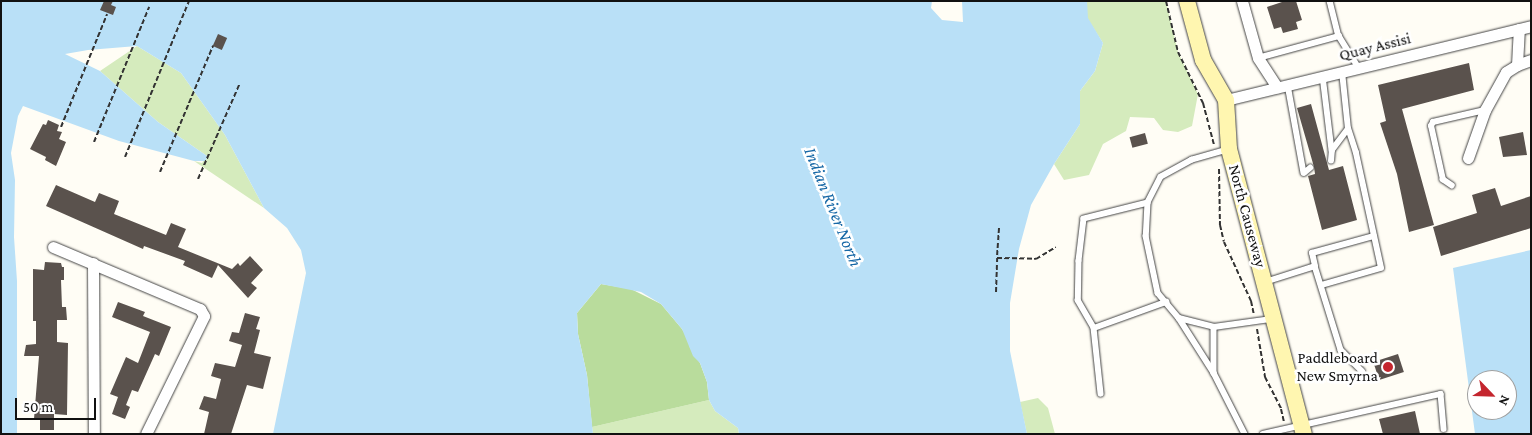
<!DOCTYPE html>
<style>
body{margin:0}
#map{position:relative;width:1532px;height:435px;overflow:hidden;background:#fffdf5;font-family:"Crimson Pro",serif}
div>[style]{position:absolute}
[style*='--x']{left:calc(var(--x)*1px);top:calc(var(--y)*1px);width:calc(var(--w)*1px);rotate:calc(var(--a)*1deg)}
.green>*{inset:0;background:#d5ebbd}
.forest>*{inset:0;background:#b9dc9c}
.water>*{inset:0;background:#b9e0f7}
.building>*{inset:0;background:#5a524d;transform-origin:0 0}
.path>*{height:2px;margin-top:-1px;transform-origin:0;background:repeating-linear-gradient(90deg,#333 0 5px,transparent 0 7.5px)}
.roads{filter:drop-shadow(0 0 1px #444) drop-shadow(0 0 1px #444)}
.service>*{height:5.5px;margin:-2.75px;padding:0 2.75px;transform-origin:2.75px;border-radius:2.75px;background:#fff}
.minor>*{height:11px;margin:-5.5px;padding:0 5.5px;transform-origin:5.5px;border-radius:5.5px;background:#fff}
.secondary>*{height:16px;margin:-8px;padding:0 8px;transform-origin:8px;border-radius:8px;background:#fff6b0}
.dots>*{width:14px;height:14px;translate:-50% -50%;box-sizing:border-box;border:2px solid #fff;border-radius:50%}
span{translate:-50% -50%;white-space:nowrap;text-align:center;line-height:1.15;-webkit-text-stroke:5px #fff;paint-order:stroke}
.street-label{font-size:16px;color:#111}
.poi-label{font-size:16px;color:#111}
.right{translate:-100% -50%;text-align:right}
.water-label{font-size:18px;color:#1768a6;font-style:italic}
.frame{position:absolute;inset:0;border:2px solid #111;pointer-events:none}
.north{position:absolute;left:1467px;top:370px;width:50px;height:50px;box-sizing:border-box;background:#fff;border:1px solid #a0a0a0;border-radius:50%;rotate:114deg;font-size:14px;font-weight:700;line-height:20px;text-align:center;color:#111}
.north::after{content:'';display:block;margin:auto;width:18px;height:22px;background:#c4262e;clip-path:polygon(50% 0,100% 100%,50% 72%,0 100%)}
.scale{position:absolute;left:15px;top:398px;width:81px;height:22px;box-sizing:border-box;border:2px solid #111;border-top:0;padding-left:6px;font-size:15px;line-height:18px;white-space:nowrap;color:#111;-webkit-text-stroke:4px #fff;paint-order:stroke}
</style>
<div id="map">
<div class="green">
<div style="clip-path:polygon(1087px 1px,1166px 1px,1178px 52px,1198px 94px,1192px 126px,1178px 132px,1163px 130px,1154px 118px,1130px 117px,1126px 131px,1103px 144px,1089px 175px,1064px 180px,1054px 164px,1080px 124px,1078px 107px,1080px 91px,1095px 71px,1103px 43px,1087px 18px)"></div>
<div style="clip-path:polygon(137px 46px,181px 73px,225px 135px,264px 208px,194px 161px,202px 163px,207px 156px,158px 122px,100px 71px)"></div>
<div style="clip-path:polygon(1038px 398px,1048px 408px,1055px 434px,1027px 434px,1020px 402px)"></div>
<div style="clip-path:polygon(709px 400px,715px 411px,738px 428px,739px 434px,593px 434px,592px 427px)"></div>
</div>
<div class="forest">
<div style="clip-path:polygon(601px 284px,631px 289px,661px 304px,682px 329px,689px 341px,690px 348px,700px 363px,707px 382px,709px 400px,592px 427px,587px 375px,578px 334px,577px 313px)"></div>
</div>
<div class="water">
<div style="clip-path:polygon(1px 1px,932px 1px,931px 8px,942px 20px,963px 22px,962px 1px,1087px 1px,1088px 18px,1103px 43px,1095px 71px,1080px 91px,1080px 124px,1054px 164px,1031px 205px,1019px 249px,1010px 303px,1010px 351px,1027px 434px,739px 434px,738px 428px,715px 411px,709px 400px,707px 382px,700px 363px,693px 356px,682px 329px,661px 304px,641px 292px,601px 284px,577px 313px,578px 334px,587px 375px,593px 434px,273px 434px,306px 273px,301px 250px,287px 228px,264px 208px,225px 135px,181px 73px,137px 46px,88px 50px,65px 54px,100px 71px,158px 122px,207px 156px,206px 161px,194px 161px,119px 141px,23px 106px,18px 116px,11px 153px,15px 180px,14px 237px,17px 281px,17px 434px,1px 434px)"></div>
<div style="clip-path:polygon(evenodd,1531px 250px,1531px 434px,1475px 434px,1453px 268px,1531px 250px,1477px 380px,1507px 380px,1507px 410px,1477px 410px,1477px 380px)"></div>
</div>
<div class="building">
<div style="clip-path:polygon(104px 1px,113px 1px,111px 5px,116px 7px,113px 15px,100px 10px)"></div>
<div style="clip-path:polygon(1285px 1px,1296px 1px,1302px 20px,1296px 22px,1298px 29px,1283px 33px,1281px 27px,1274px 29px,1267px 7px)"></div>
<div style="left:218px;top:34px;width:10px;height:13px;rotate:24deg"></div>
<div style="clip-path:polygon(1469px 63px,1474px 90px,1402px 109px,1434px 225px,1409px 232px,1397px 174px,1380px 123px,1386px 121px,1378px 85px)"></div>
<div style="clip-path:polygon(1311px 104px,1329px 170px,1343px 166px,1357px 220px,1322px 230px,1308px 176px,1315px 174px,1314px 167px,1297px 108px)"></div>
<div style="clip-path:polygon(48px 120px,59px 125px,57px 131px,62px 132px,59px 139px,66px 142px,56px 166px,45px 160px,46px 157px,30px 149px,43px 124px,46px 125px)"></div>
<div style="clip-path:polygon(1523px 132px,1527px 155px,1503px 157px,1499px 137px)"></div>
<div style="left:1145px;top:133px;width:11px;height:16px;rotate:75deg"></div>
<div style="clip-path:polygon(56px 185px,95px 202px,99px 193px,119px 201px,114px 214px,166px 235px,171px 223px,186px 229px,178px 247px,232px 269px,238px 263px,240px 266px,250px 256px,263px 270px,251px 283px,257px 288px,248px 298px,218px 265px,212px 278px,183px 265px,185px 261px,144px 246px,143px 249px,46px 206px)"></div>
<div style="clip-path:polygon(1495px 188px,1501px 206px,1531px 196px,1531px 228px,1441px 256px,1433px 227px,1477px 213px,1472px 195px)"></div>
<div style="clip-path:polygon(45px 262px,61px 263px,62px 267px,64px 267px,64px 280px,61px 280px,62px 307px,66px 307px,67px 320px,57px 320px,57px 342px,68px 343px,67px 415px,54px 414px,54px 430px,40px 430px,40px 419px,34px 419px,39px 356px,24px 356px,26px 345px,36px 344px,36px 321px,33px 321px,33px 269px,44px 270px)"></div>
<div style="clip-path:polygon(118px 302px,145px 312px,143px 316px,171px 327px,159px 356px,155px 354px,138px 392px,132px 390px,126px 405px,130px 407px,125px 419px,112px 414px,118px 397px,110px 394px,126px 357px,138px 363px,150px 332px,112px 317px)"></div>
<div style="clip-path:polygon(245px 313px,260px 317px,256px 329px,260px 330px,254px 353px,271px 357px,263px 389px,247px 385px,231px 434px,204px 434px,209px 412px,199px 409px,204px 396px,216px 399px,221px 379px,211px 376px,215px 363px,235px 367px,242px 345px,229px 341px,232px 332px,239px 333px)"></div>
<div style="left:1398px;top:354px;width:19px;height:26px;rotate:72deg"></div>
<div style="clip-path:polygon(1415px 411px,1420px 434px,1383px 434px,1379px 419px)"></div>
</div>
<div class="path">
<div style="--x:1166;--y:1;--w:52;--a:76.8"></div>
<div style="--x:1178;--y:52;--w:57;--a:63.9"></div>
<div style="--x:1203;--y:103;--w:43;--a:75.3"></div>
<div style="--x:61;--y:127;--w:122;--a:-67.8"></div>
<div style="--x:94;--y:142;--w:146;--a:-67.8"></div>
<div style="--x:125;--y:157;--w:169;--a:-67.7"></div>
<div style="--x:1219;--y:169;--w:56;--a:89"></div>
<div style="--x:1220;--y:225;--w:17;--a:77"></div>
<div style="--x:1224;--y:242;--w:65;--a:65.4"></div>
<div style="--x:1251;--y:301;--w:14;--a:78"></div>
<div style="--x:160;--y:172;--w:137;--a:-67.2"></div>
<div style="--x:198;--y:179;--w:103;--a:-66.4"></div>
<div style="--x:999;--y:228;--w:30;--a:94"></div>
<div style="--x:997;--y:258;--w:39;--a:1"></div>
<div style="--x:1036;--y:259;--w:23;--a:-31"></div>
<div style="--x:996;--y:292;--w:34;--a:-88"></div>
<div style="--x:1257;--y:329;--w:49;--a:80.5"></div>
<div style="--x:1265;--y:377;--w:36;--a:63"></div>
<div style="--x:1281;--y:409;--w:13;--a:77"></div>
</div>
<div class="roads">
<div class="service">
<div style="--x:1330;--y:1;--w:36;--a:76"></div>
<div style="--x:1339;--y:36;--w:38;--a:58"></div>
<div style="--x:1258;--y:58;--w:84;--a:-15.2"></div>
<div style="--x:1323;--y:76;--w:75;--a:83.1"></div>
<div style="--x:1288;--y:85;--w:89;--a:79.7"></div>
<div style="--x:1304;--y:173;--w:8;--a:-40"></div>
<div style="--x:1227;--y:150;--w:36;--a:164"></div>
<div style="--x:1192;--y:160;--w:35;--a:151"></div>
<div style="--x:1161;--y:177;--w:29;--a:117"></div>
<div style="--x:1148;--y:203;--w:33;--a:93"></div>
<div style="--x:1146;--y:236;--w:58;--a:78.1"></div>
<div style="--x:1158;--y:293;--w:33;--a:50"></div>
<div style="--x:1179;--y:318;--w:36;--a:14"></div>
<div style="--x:1214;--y:327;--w:58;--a:-8"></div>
<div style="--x:1331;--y:161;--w:11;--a:-85"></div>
<div style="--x:1332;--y:150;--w:26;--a:-53"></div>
<div style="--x:1452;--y:186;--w:11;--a:-146"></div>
<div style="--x:1443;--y:180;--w:55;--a:-102.5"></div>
<div style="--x:1431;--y:126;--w:4;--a:-63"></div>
<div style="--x:1433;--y:122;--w:53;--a:-13"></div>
<div style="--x:1148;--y:203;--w:66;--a:166"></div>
<div style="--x:1084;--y:219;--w:42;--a:96.8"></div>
<div style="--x:1079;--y:261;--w:39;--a:91"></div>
<div style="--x:1078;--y:300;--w:32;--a:60"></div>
<div style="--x:1094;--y:328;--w:77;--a:-19.9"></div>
<div style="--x:1315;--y:266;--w:13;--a:-103"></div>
<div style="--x:1312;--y:253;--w:64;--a:-15.3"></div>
<div style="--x:1265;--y:282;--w:52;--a:-17.7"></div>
<div style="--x:1315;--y:266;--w:88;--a:72.8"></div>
<div style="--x:1341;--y:350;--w:30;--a:45"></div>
<div style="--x:1322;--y:285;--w:61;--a:-16.1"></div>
<div style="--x:1381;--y:268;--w:118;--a:-102.3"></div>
<div style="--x:1356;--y:153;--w:25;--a:-108"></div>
<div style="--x:1348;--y:129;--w:57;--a:-96"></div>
<div style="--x:1179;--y:318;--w:65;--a:57.5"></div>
<div style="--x:1214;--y:373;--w:68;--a:63.1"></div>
<div style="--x:1214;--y:327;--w:46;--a:90"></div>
<div style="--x:1094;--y:328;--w:66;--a:83.9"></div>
<div style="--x:1263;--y:434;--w:182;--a:-12.7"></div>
<div style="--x:1441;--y:394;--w:35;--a:85"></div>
</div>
<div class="minor">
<div style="--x:1242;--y:1;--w:59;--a:74.3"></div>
<div style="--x:1258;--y:58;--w:35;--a:57"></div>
<div style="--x:1517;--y:65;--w:36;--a:-87"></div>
<div style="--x:1226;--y:100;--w:314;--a:-13.6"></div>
<div style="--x:1468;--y:158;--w:51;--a:-70.5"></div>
<div style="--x:1485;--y:110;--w:43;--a:-61.1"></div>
<div style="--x:1506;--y:72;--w:13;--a:-32"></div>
<div style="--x:1517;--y:65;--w:15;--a:-20"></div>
<div style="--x:53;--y:247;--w:160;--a:22.9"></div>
<div style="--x:200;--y:309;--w:8;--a:60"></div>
<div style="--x:204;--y:316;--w:131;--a:116.2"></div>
<div style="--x:93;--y:263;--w:171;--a:89.7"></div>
</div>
<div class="secondary">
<div style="--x:1187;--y:1;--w:61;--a:74.8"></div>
<div style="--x:1203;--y:60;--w:46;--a:60.1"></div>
<div style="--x:1226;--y:100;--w:49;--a:86.5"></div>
<div style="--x:1229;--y:149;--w:295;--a:75.3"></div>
</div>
</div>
<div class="dots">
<div style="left:1388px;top:367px;background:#c4262e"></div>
</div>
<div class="street-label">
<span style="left:1375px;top:47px;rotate:-14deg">Quay Assisi</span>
<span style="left:1247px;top:216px;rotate:75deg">North Causeway</span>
</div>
<div class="poi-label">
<span class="right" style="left:1378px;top:367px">Paddleboard<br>New Smyrna</span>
</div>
<div class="water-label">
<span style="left:833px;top:207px;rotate:68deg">Indian River North</span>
</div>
<div class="frame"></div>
<div class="north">N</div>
<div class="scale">50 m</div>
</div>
